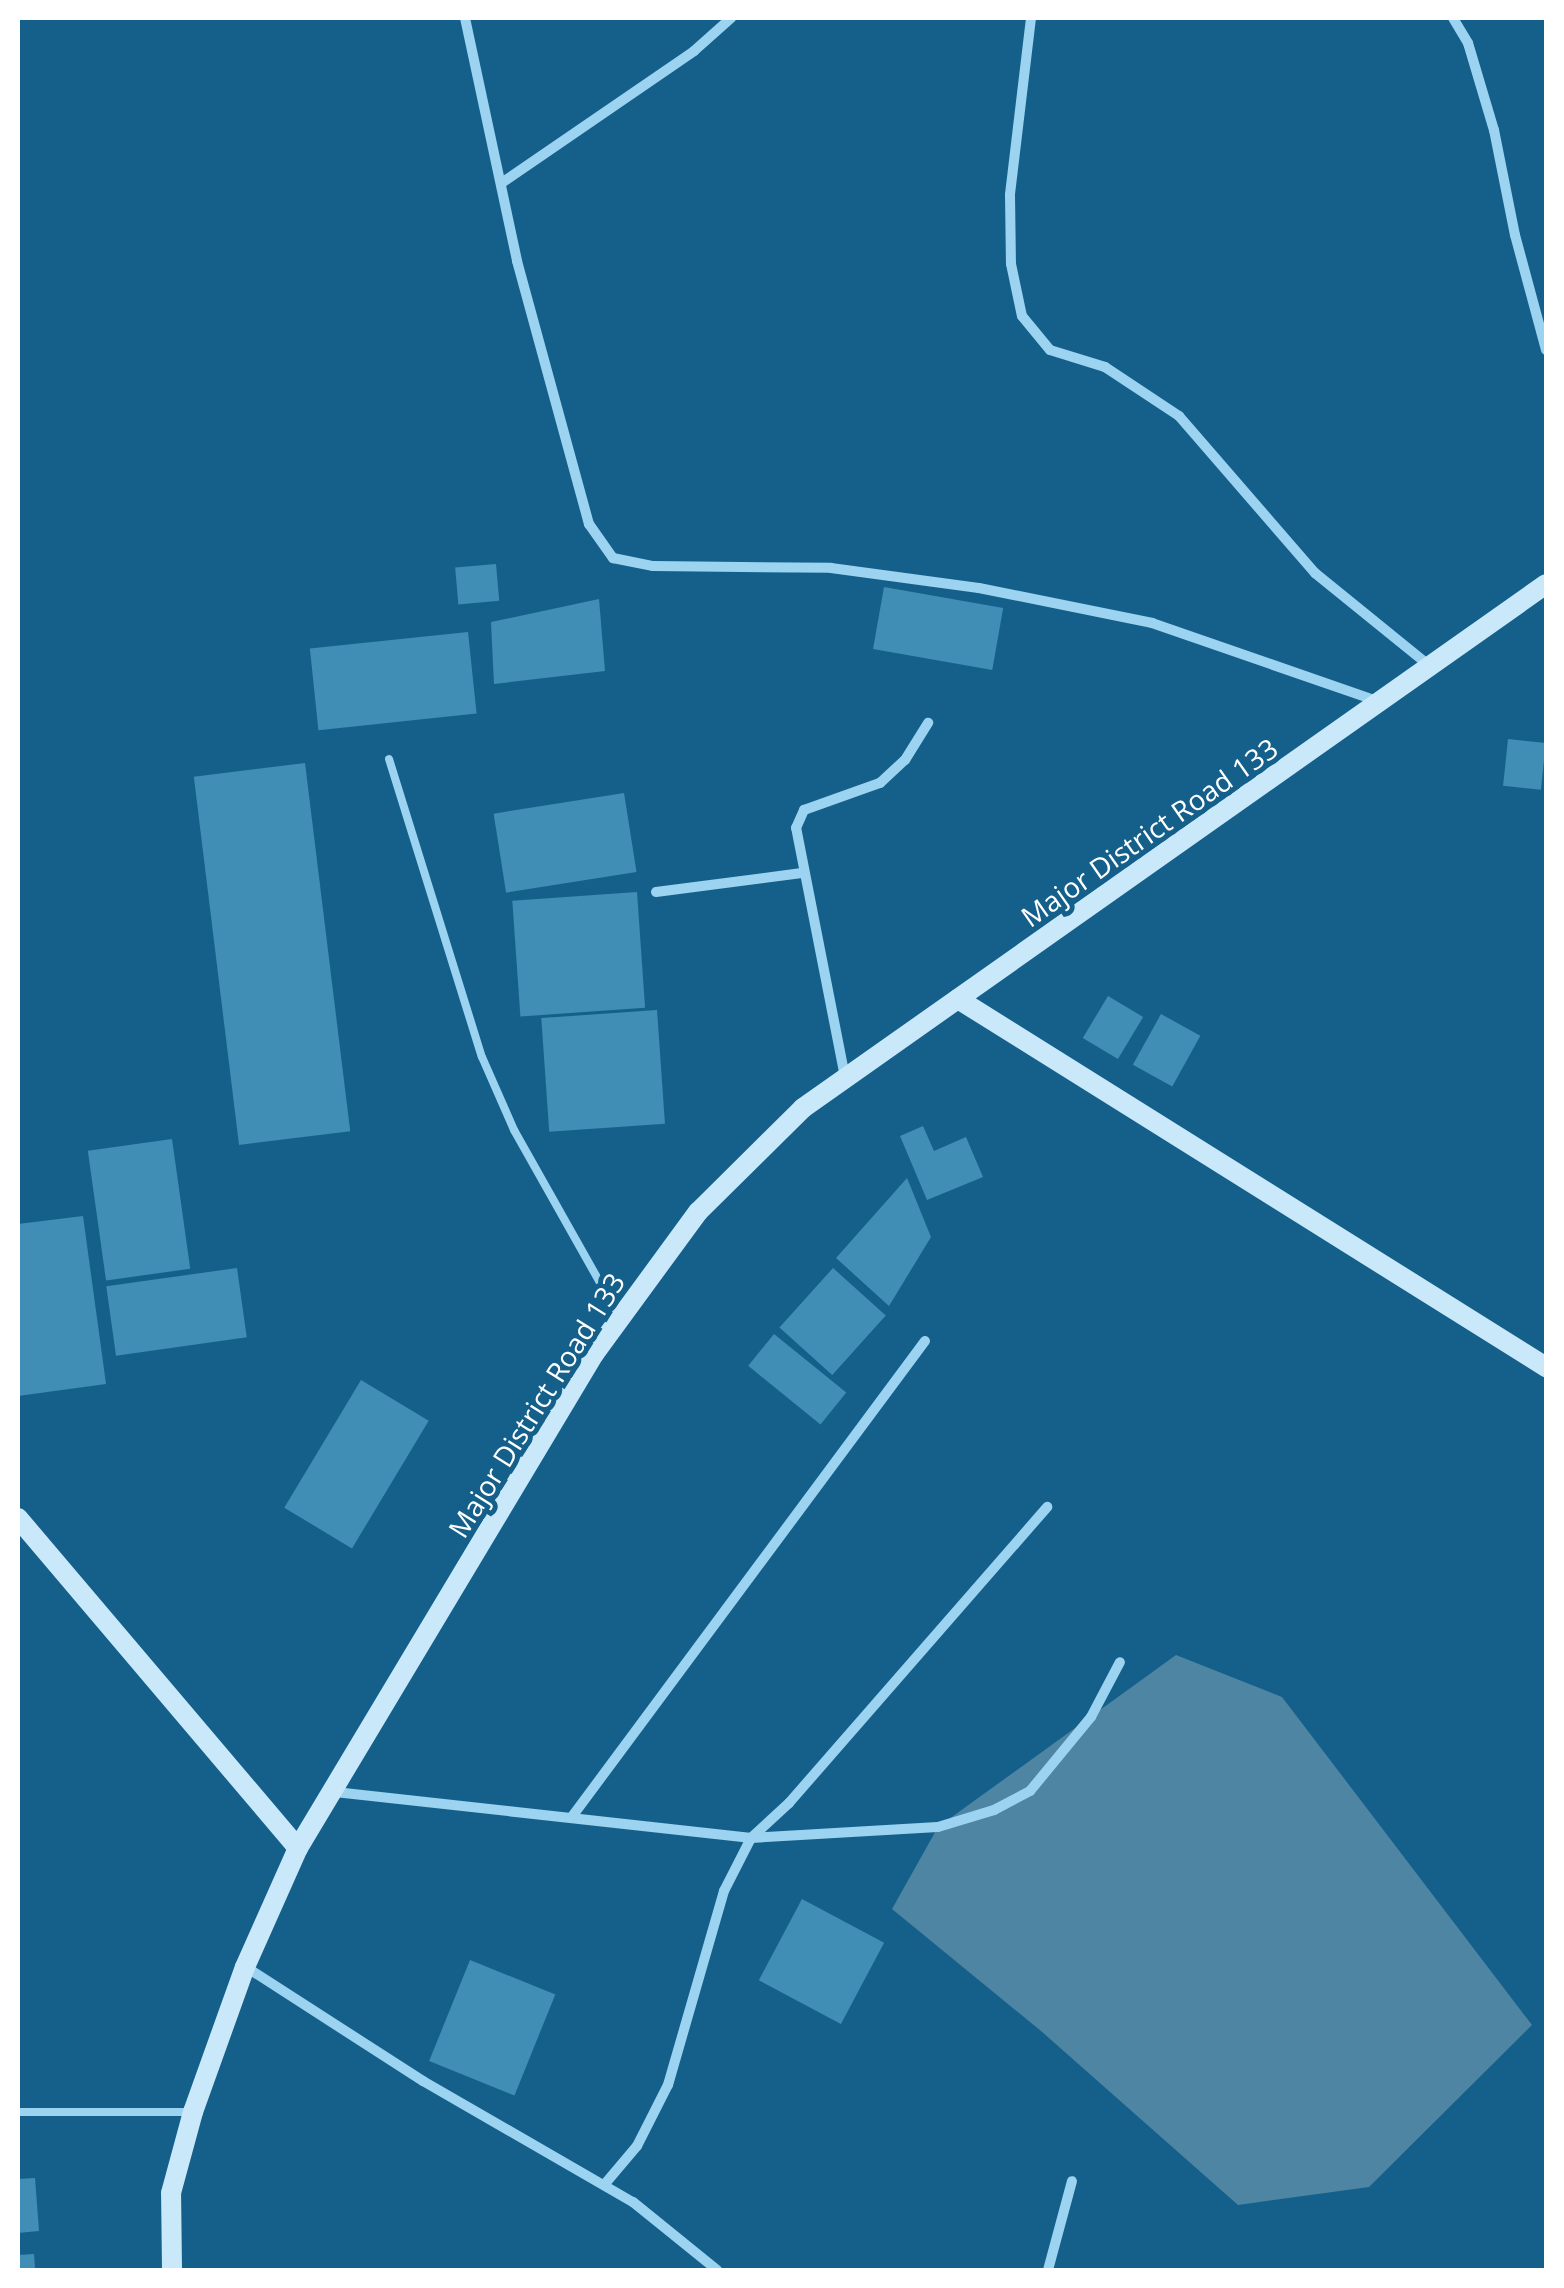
<!DOCTYPE html>
<style>
body{margin:0}
#map{position:relative;width:1564px;height:2288px;overflow:hidden;background:#14608b;font-family:"Open Sans",sans-serif}
div>[style]{position:absolute}
[style*='--x']{left:calc(var(--x)*1px);top:calc(var(--y)*1px);width:calc(var(--w)*1px);rotate:calc(var(--a)*1deg)}
.water>*{inset:0;background:#4d85a3}
.building>*{inset:0;background:#408db6;transform-origin:0 0}
.lane>*{height:8px;margin:-4px;padding:0 4px;transform-origin:4px;border-radius:4px;background:#9bd3f0}
.street>*{height:10px;margin:-5px;padding:0 5px;transform-origin:5px;border-radius:5px;background:#9bd3f0}
.secondary>*{height:20px;margin:-10px;padding:0 10px;transform-origin:10px;border-radius:10px;background:#c9e9fb}
span{translate:-50% -50%;white-space:nowrap;text-align:center;line-height:1.15;-webkit-text-stroke:10px #14608b;paint-order:stroke}
.street-label{font-size:28px;color:#fff}
.frame{position:absolute;inset:0;border:20px solid #fff;pointer-events:none}
</style>
<div id="map">
<div class="water">
<div style="clip-path:polygon(1176px 1655px,1282px 1697px,1532px 2025px,1369px 2187px,1238px 2205px,1041px 2031px,892px 1909px,938px 1827px)"></div>
</div>
<div class="building">
<div style="left:496px;top:564px;width:37px;height:41px;rotate:85deg"></div>
<div style="left:884px;top:587px;width:121px;height:63px;rotate:10deg"></div>
<div style="clip-path:polygon(599px 599px,605px 671px,494px 684px,491px 622px)"></div>
<div style="left:468px;top:632px;width:82px;height:159px;rotate:84deg"></div>
<div style="left:1508px;top:739px;width:38px;height:47px;rotate:6deg"></div>
<div style="left:305px;top:763px;width:371px;height:112px;rotate:83deg"></div>
<div style="left:624px;top:793px;width:80px;height:132px;rotate:81deg"></div>
<div style="left:637px;top:892px;width:116px;height:125px;rotate:86deg"></div>
<div style="left:1108px;top:996px;width:41px;height:49px;rotate:31deg"></div>
<div style="left:657px;top:1010px;width:114px;height:116px;rotate:86deg"></div>
<div style="left:1161px;top:1014px;width:45px;height:58px;rotate:29deg"></div>
<div style="clip-path:polygon(923px 1126px,934px 1151px,966px 1137px,983px 1177px,927px 1200px,900px 1136px)"></div>
<div style="left:172px;top:1139px;width:131px;height:85px;rotate:82deg"></div>
<div style="clip-path:polygon(907px 1178px,931px 1237px,889px 1306px,836px 1258px)"></div>
<div style="clip-path:polygon(83px 1216px,106px 1384px,18px 1396px,18px 1224px)"></div>
<div style="left:237px;top:1268px;width:70px;height:132px;rotate:82deg"></div>
<div style="left:833px;top:1268px;width:71px;height:80px;rotate:42deg"></div>
<div style="left:774px;top:1334px;width:93px;height:41px;rotate:39deg"></div>
<div style="left:361px;top:1380px;width:79px;height:149px;rotate:31deg"></div>
<div style="left:802px;top:1899px;width:93px;height:92px;rotate:28deg"></div>
<div style="left:470px;top:1960px;width:92px;height:109px;rotate:22deg"></div>
<div style="clip-path:polygon(35px 2178px,39px 2231px,18px 2233px,18px 2179px)"></div>
<div style="left:34px;top:2254px;width:16px;height:16px;rotate:86deg"></div>
</div>
<div class="lane">
<div style="--x:389;--y:759;--w:312;--a:72.7"></div>
<div style="--x:482;--y:1057;--w:80;--a:66.3"></div>
<div style="--x:514;--y:1130;--w:214;--a:60.6"></div>
<div style="--x:18;--y:2112;--w:175;--a:0"></div>
</div>
<div class="street">
<div style="--x:465;--y:18;--w:249;--a:77.9"></div>
<div style="--x:517;--y:261;--w:273;--a:74.7"></div>
<div style="--x:589;--y:524;--w:42;--a:54.8"></div>
<div style="--x:613;--y:558;--w:41;--a:11.3"></div>
<div style="--x:653;--y:566;--w:178;--a:0.6"></div>
<div style="--x:831;--y:568;--w:149;--a:7.7"></div>
<div style="--x:979;--y:588;--w:177;--a:11.4"></div>
<div style="--x:1152;--y:623;--w:238;--a:19.1"></div>
<div style="--x:1031;--y:18;--w:178;--a:96.8"></div>
<div style="--x:1010;--y:195;--w:69;--a:89.2"></div>
<div style="--x:1011;--y:264;--w:53;--a:78.1"></div>
<div style="--x:1022;--y:316;--w:44;--a:50.5"></div>
<div style="--x:1050;--y:350;--w:58;--a:17.2"></div>
<div style="--x:1105;--y:367;--w:89;--a:33.5"></div>
<div style="--x:1179;--y:416;--w:208;--a:49.1"></div>
<div style="--x:1315;--y:573;--w:149;--a:39"></div>
<div style="--x:1453;--y:18;--w:29;--a:59"></div>
<div style="--x:1468;--y:43;--w:91;--a:73.4"></div>
<div style="--x:1494;--y:130;--w:107;--a:78.7"></div>
<div style="--x:1515;--y:235;--w:119;--a:74.9"></div>
<div style="--x:503;--y:182;--w:232;--a:-34.4"></div>
<div style="--x:694;--y:51;--w:50;--a:-41.7"></div>
<div style="--x:656;--y:892;--w:147;--a:-7.4"></div>
<div style="--x:845;--y:1077;--w:254;--a:-101.1"></div>
<div style="--x:796;--y:828;--w:20;--a:-66"></div>
<div style="--x:804;--y:810;--w:81;--a:-19.6"></div>
<div style="--x:880;--y:783;--w:34;--a:-43"></div>
<div style="--x:905;--y:760;--w:44;--a:-58.1"></div>
<div style="--x:335;--y:1792;--w:419;--a:6.3"></div>
<div style="--x:751;--y:1838;--w:187;--a:-3.4"></div>
<div style="--x:938;--y:1827;--w:59;--a:-16.9"></div>
<div style="--x:994;--y:1810;--w:41;--a:-27.8"></div>
<div style="--x:1030;--y:1791;--w:96;--a:-50.5"></div>
<div style="--x:1091;--y:1717;--w:62;--a:-62.2"></div>
<div style="--x:571;--y:1818;--w:594;--a:-53.42"></div>
<div style="--x:246;--y:1967;--w:211;--a:32.8"></div>
<div style="--x:423;--y:2081;--w:242;--a:30"></div>
<div style="--x:633;--y:2202;--w:108;--a:39"></div>
<div style="--x:604;--y:2185;--w:51;--a:-49.8"></div>
<div style="--x:637;--y:2146;--w:68;--a:-63.1"></div>
<div style="--x:668;--y:2085;--w:202;--a:-73.9"></div>
<div style="--x:724;--y:1891;--w:59;--a:-63"></div>
<div style="--x:751;--y:1838;--w:52;--a:-42.6"></div>
<div style="--x:789;--y:1803;--w:393;--a:-48.9"></div>
<div style="--x:1048;--y:2270;--w:92;--a:-74.9"></div>
</div>
<div class="secondary">
<div style="--x:958;--y:999;--w:694;--a:32.04"></div>
<div style="--x:18;--y:1518;--w:433;--a:49.7"></div>
<div style="--x:172;--y:2270;--w:77;--a:-90.7"></div>
<div style="--x:171;--y:2193;--w:84;--a:-74.8"></div>
<div style="--x:193;--y:2112;--w:154;--a:-70.3"></div>
<div style="--x:245;--y:1967;--w:130;--a:-66"></div>
<div style="--x:298;--y:1848;--w:576;--a:-59.07"></div>
<div style="--x:594;--y:1354;--w:176;--a:-53.8"></div>
<div style="--x:698;--y:1212;--w:148;--a:-44.7"></div>
<div style="--x:803;--y:1108;--w:909;--a:-35.19"></div>
</div>
<div class="street-label">
<span style="left:1149px;top:832px;rotate:-35deg">Major District Road 133</span>
<span style="left:536px;top:1405px;rotate:-58deg">Major District Road 133</span>
</div>
<div class="frame"></div>
</div>
